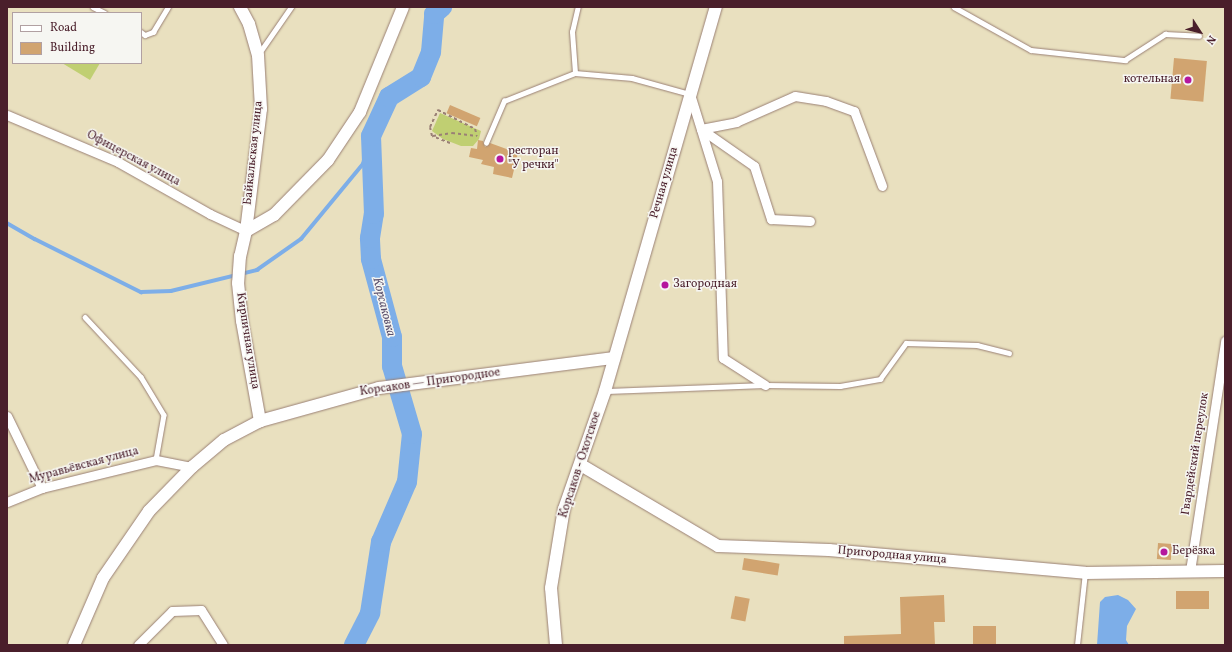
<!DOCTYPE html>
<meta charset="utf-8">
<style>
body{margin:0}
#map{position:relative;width:1232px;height:652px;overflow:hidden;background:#e9e0bf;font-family:Vollkorn,serif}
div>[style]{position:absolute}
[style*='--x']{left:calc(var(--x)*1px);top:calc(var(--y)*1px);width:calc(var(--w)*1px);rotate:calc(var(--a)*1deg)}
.green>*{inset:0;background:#c0cf72}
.water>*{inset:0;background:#7daee8}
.stream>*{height:3.5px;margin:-1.75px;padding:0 1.75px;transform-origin:1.75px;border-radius:1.75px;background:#7daee8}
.river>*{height:20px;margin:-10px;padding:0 10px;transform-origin:10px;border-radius:10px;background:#7daee8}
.building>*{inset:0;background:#d1a470;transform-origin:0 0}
.path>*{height:2px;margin-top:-1px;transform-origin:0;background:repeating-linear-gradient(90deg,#9a8075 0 3px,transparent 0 6px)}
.roads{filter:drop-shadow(0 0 1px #9a8075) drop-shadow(0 0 1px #9a8075)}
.lane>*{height:4.5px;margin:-2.25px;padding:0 2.25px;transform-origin:2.25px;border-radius:2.25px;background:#fff}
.street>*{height:9px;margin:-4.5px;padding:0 4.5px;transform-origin:4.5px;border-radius:4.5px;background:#fff}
.secondary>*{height:12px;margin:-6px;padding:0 6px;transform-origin:6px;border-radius:6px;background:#fff}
.dots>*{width:11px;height:11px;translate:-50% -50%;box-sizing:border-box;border:2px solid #f6f6f2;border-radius:50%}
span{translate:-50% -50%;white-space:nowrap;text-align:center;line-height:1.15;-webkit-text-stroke:3px #f6f6f2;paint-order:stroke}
.poi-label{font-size:12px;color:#4a1f2b}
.right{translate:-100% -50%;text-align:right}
.left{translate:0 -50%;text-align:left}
.street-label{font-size:12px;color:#4a1f2b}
.water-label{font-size:13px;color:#5c516d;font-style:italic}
.frame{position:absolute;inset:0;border:8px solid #4a1f2b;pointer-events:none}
.legend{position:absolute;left:12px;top:12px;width:130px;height:52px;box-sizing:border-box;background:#f6f6f2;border:1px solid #b1a0a2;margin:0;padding:5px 7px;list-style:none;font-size:12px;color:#4a1f2b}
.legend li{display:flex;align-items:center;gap:8px;height:20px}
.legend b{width:20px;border:1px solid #b1a0a2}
.north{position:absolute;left:1180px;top:12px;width:40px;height:40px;-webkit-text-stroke:3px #f6f6f2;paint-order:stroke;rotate:126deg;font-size:11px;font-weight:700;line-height:16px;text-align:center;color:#4a1f2b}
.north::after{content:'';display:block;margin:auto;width:14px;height:18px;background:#4a1f2b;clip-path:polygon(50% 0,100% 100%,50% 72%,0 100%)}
</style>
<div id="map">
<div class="green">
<div style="clip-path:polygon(62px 63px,100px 63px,90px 80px)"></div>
<div style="clip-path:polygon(440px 113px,481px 131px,479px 139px,473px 146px,461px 146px,443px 139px,432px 131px)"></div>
</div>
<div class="water">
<div style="clip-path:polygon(1118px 595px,1128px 600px,1136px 609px,1127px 626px,1126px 640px,1129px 645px,1097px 645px,1100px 602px,1105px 597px)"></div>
</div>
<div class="stream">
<div style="--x:7;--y:223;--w:32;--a:30"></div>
<div style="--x:35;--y:239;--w:119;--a:26.6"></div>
<div style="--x:141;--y:292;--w:30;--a:-2"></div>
<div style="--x:171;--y:291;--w:89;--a:-13.7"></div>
<div style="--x:257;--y:270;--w:54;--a:-35.2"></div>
<div style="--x:301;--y:239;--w:97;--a:-50.4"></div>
<div style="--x:363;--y:164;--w:29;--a:-74"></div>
</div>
<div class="river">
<div style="--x:354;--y:645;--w:36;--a:-63"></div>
<div style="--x:370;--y:613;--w:72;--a:-81.2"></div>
<div style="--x:381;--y:542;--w:65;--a:-66.6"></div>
<div style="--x:407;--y:482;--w:48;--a:-84.1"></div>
<div style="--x:412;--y:434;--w:71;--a:-106.4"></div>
<div style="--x:392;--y:366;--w:29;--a:-90"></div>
<div style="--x:392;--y:337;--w:81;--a:-105.1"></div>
<div style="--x:371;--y:259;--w:21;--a:-93"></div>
<div style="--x:370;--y:238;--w:24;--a:-81"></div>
<div style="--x:374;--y:214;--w:78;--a:-92.2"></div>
<div style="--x:371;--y:136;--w:43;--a:-65.2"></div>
<div style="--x:389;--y:97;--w:38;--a:-32"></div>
<div style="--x:421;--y:77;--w:27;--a:-68"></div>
<div style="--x:431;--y:52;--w:38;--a:-85"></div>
<div style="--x:434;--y:14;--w:11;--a:-41"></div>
</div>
<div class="building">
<div style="left:1174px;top:58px;width:33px;height:41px;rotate:5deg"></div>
<div style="left:450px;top:105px;width:33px;height:9px;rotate:23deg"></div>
<div style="clip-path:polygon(478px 140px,483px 141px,485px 147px,490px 143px,518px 153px,512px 178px,493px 174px,494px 167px,481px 164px,483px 160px,469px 157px,471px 148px,477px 149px)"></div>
<div style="left:1158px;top:543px;width:14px;height:16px;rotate:4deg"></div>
<div style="left:744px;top:558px;width:36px;height:12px;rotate:9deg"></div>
<div style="left:1209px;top:591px;width:18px;height:33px;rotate:90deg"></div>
<div style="clip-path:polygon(944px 595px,945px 622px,934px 622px,935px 645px,844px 645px,844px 636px,901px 634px,900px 597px)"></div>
<div style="left:735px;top:596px;width:15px;height:23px;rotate:11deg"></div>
<div style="left:973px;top:626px;width:23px;height:19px"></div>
</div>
<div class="path">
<div style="--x:433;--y:136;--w:19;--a:-9"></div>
<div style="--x:452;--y:133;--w:25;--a:7"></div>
<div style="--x:450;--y:143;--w:19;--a:-159"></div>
<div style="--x:432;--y:136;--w:9;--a:-103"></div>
<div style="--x:430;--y:127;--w:19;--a:-65"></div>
<div style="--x:438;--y:110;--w:42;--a:27.2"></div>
<div style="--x:475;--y:129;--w:7;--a:74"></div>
</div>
<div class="roads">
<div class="lane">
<div style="--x:93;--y:7;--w:13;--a:27"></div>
<div style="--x:954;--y:7;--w:88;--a:29.2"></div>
<div style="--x:1031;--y:50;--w:95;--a:6.1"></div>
<div style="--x:1125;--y:60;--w:48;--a:-33"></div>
<div style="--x:1165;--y:34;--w:34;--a:3"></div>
<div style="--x:141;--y:32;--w:5;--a:37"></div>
<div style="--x:145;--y:35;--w:9;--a:-21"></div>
<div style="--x:153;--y:32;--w:29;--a:-59"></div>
<div style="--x:260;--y:52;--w:55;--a:-55.4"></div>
<div style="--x:575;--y:73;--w:41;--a:-94.2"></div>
<div style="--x:572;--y:32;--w:26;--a:-77"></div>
<div style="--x:486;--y:143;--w:46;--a:-66.8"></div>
<div style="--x:504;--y:101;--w:76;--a:-21.5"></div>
<div style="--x:575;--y:73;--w:57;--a:5"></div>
<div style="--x:632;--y:78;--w:60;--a:15.4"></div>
<div style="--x:85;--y:317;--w:82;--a:47"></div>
<div style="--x:141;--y:377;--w:44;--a:58.8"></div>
<div style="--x:164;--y:415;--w:46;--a:100.1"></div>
<div style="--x:607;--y:391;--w:158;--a:-2.2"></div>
<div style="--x:765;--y:385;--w:75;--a:0.8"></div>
<div style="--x:840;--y:386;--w:41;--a:-9.9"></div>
<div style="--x:880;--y:379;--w:44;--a:-54.2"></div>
<div style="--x:906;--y:343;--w:71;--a:1.6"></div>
<div style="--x:977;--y:345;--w:33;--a:14"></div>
<div style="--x:1077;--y:645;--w:72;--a:-83.7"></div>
</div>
<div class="street">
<div style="--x:690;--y:94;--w:91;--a:72.8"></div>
<div style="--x:717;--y:181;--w:177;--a:88.1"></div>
<div style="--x:723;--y:358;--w:50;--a:32.7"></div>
<div style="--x:7;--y:115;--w:121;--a:22.9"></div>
<div style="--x:118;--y:162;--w:106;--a:29.5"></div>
<div style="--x:210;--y:214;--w:40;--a:25"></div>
<div style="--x:701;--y:129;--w:36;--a:-11"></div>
<div style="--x:736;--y:122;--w:64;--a:-23.8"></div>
<div style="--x:795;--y:96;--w:31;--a:9"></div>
<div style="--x:826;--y:101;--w:30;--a:20"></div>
<div style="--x:854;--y:111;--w:80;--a:69.5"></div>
<div style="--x:701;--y:129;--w:65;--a:34.9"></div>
<div style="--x:754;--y:166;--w:56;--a:72.2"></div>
<div style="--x:771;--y:219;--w:39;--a:3"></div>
<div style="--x:7;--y:416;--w:80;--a:64.1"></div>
<div style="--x:7;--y:502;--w:38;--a:-22"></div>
<div style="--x:42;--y:488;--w:117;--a:-13.8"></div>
<div style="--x:156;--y:460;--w:37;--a:11"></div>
<div style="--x:1190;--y:571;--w:233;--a:-81.3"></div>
<div style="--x:138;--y:645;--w:48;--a:-45"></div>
<div style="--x:172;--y:611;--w:29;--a:-2"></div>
<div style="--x:201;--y:610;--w:41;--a:57.8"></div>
</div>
<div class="secondary">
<div style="--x:240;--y:7;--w:19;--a:62"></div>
<div style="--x:249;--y:24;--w:32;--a:74"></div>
<div style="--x:258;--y:55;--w:54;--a:86.8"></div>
<div style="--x:261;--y:109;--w:123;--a:97"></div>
<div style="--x:246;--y:231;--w:26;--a:103"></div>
<div style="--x:240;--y:256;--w:27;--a:94"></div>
<div style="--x:238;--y:283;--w:38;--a:84"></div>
<div style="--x:242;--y:321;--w:102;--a:79.8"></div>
<div style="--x:246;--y:231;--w:32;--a:-30"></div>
<div style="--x:274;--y:215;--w:77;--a:-45.5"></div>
<div style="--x:328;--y:160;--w:58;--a:-56.3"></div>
<div style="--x:360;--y:112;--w:113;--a:-67.7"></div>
<div style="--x:581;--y:465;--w:159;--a:30.6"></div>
<div style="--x:718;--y:546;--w:111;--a:2.1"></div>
<div style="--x:829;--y:550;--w:257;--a:5.1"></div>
<div style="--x:1085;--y:573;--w:140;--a:-0.8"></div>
<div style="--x:74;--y:645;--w:73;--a:-66.6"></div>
<div style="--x:103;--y:578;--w:81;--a:-55.5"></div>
<div style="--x:149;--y:511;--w:62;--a:-45.7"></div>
<div style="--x:192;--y:467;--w:42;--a:-40.2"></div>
<div style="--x:224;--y:440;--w:41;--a:-27.8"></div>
<div style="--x:260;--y:421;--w:123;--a:-15.5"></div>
<div style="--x:379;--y:388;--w:237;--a:-7.3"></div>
<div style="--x:556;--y:645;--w:57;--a:-95"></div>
<div style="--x:551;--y:588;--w:80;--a:-80.7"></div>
<div style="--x:564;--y:509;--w:125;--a:-70.8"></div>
<div style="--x:605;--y:391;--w:400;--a:-73.9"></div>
</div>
</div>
<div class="dots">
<div style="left:1188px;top:80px;background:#b5179e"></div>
<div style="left:500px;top:159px;background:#b5179e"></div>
<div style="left:665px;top:285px;background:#b5179e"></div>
<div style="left:1164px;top:552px;background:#b5179e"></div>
</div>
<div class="poi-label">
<span class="right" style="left:1180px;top:80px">котельная</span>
<span class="left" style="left:508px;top:159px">ресторан<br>"У речки"</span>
<span class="left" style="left:673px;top:285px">Загородная</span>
<span class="left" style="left:1172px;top:552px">Берёзка</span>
</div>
<div class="street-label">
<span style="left:254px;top:153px;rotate:-84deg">Байкальская улица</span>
<span style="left:133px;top:159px;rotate:28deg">Офицерская улица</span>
<span style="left:665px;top:183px;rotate:-74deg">Речная улица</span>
<span style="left:247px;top:341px;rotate:81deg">Кирпичная улица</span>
<span style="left:430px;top:383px;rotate:-8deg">Корсаков — Пригородное</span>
<span style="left:1196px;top:454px;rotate:-81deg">Гвардейский переулок</span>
<span style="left:581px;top:465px;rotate:-72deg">Корсаков - Охотское</span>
<span style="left:84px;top:466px;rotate:-15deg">Муравьёвская улица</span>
<span style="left:892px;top:556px;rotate:5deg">Пригородная улица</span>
</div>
<div class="water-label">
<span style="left:383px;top:307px;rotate:76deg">Корсаковка</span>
</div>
<div class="frame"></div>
<ul class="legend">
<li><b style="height:5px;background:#fff"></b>Road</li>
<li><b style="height:11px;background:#d1a470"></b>Building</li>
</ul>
<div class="north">N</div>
</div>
